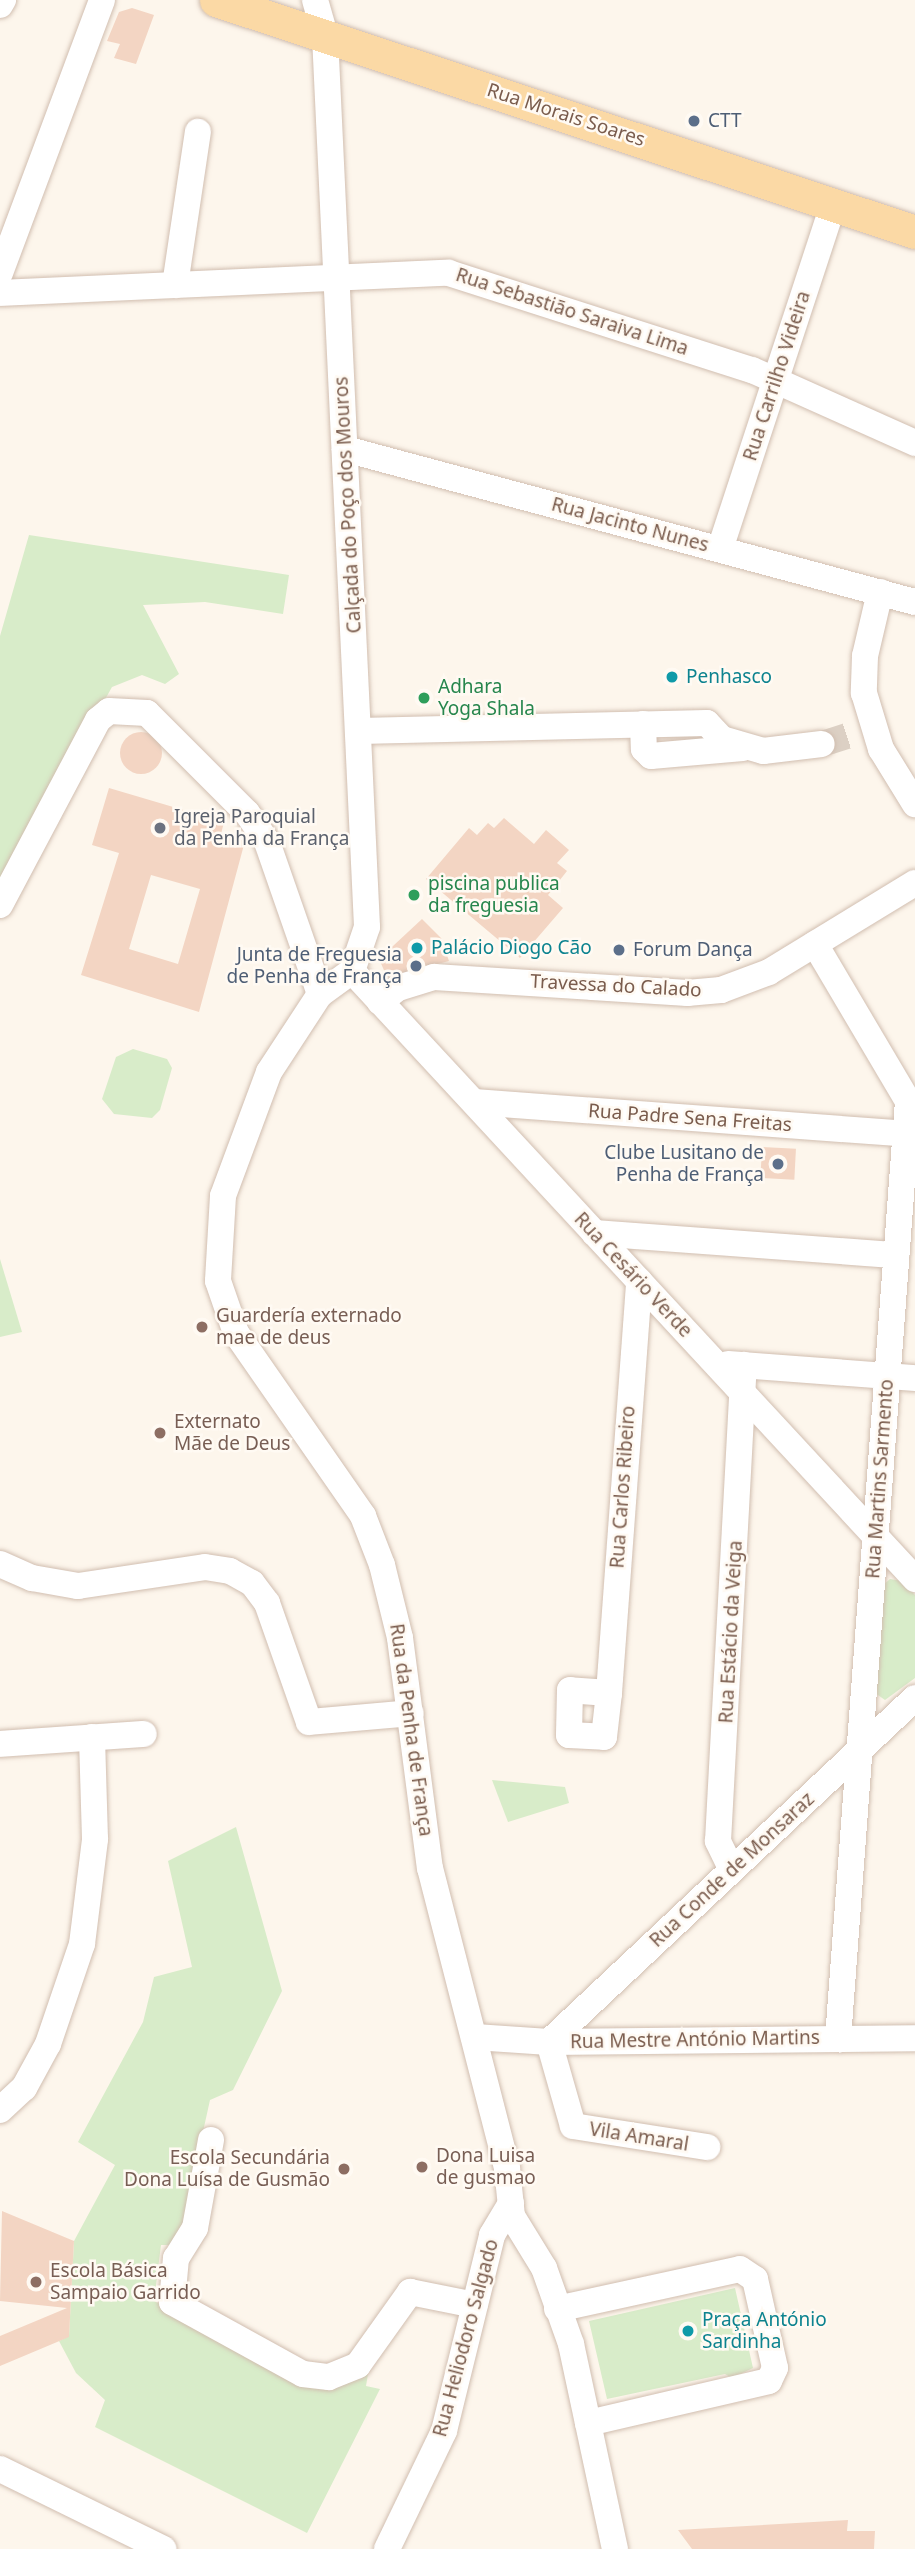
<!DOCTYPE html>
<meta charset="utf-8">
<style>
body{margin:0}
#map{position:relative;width:915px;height:2549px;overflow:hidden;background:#fdf6ec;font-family:"Noto Sans",sans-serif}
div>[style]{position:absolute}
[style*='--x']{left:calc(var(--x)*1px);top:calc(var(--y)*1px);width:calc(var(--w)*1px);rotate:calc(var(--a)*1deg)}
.green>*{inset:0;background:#d8ecc9}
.building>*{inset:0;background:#f3d5c3;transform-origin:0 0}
.round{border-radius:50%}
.minor-tunnel>*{height:26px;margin-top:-13px;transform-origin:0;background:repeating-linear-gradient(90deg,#dcd0c4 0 26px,transparent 0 39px)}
.roads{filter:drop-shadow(0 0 2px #d1beb0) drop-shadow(0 0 2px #d1beb0)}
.minor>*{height:26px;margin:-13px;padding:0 13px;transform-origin:13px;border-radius:13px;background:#fff}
.major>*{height:33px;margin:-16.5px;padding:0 16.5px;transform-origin:16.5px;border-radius:16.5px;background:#fbd9a5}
.dots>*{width:19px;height:19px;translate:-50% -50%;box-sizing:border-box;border:4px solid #fffaf3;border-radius:50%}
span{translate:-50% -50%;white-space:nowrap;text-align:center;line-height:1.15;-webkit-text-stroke:5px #fffaf3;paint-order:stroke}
.street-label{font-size:19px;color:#7a5c4d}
.service-label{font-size:19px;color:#4e5e75}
.left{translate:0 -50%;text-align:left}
.right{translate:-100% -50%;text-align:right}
.culture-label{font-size:19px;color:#0d838f}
.leisure-label{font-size:19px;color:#27864d}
.worship-label{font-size:19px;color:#5b616d}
.education-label{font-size:19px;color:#785e54}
</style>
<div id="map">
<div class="green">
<div style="clip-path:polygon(29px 535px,289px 575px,283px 614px,205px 602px,143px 605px,179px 674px,165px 684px,142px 675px,112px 687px,0 888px,0 636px)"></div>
<div style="clip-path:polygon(133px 1049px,167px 1059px,172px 1068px,160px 1110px,152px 1118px,114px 1114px,102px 1099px,116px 1057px)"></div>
<div style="clip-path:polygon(0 1259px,22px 1332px,0 1337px)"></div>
<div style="clip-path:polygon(890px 1579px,902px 1581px,915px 1595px,915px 1678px,885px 1700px,875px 1693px,883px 1585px)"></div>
<div style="clip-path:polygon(492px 1780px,565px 1787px,569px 1803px,508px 1822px)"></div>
<div style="clip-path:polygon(236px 1827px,282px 1991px,233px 2090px,210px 2100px,178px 2245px,161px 2245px,154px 2301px,311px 2384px,369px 2368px,366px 2386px,380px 2389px,307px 2533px,95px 2427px,105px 2400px,76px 2373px,59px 2341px,69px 2336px,74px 2241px,115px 2165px,78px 2142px,143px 2022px,154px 1977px,192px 1967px,168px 1861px)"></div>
<div style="clip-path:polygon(735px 2288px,753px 2368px,732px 2378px,725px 2374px,607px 2399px,589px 2321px)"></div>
</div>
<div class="building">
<div style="clip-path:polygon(132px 8px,154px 15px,136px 64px,114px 58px,120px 44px,107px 41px,119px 12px)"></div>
<div class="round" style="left:120px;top:732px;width:42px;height:42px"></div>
<div style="clip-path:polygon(evenodd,109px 788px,224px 822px,221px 834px,245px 841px,199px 1012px,81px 975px,119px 853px,92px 845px,109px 788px,151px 875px,200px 889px,178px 964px,129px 949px,151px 875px)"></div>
<div style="clip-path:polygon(504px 818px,534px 844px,546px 830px,569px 850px,557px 863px,567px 871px,548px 895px,563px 908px,520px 958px,426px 879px,469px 828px,477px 835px,488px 823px,494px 828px)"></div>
<div style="clip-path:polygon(422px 919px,441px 938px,449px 961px,387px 977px,379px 959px)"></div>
<div style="left:762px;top:1147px;width:34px;height:31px;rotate:3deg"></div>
<div style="clip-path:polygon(2px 2211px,74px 2241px,69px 2337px,0 2366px,0 2336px,67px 2308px,0 2301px)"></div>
<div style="clip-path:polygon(848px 2520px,847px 2531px,875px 2531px,874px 2549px,692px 2549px,678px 2530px)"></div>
</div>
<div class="minor-tunnel">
<div style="--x:822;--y:744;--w:29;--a:-18"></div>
</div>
<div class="roads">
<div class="minor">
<div style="--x:315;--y:0;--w:37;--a:74"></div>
<div style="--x:325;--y:36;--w:892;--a:87.3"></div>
<div style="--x:367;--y:927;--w:46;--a:108.8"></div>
<div style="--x:352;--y:971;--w:39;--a:144"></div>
<div style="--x:320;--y:994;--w:93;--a:123.2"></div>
<div style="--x:269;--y:1072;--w:132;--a:110.4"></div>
<div style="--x:223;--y:1196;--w:85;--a:93.4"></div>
<div style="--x:218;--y:1281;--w:55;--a:70.9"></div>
<div style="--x:236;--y:1333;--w:223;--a:55.2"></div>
<div style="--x:363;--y:1516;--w:53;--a:68.8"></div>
<div style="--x:382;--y:1565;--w:75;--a:76.1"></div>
<div style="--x:400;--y:1638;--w:232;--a:82.6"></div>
<div style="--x:430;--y:1868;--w:310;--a:75.6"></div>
<div style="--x:507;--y:2168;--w:48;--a:84.1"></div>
<div style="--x:512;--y:2216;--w:61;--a:58.4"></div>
<div style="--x:544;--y:2268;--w:81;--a:70.4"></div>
<div style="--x:571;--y:2344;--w:210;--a:77.9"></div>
<div style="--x:0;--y:5;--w:6;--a:-59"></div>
<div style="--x:0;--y:273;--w:291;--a:-69.5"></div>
<div style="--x:175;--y:285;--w:155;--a:-81.5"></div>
<div style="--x:0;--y:293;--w:449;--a:-2.6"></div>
<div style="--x:449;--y:273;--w:318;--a:17.8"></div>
<div style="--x:752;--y:370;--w:179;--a:24.1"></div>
<div style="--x:345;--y:449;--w:590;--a:15.03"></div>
<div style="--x:720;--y:549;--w:365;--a:-71.8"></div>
<div style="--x:880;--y:592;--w:66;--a:103.2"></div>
<div style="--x:865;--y:656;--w:37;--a:92"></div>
<div style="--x:864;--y:693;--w:59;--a:73.1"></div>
<div style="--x:881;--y:749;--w:65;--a:58.3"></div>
<div style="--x:643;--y:724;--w:25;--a:88"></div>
<div style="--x:644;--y:749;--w:10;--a:45"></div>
<div style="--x:651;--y:756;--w:92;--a:-5"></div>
<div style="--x:359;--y:731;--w:348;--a:-1.3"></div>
<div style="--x:707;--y:723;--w:22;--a:47"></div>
<div style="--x:722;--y:739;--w:43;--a:16.3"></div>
<div style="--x:763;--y:751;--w:59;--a:-6.8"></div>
<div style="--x:0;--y:905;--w:209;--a:-62.1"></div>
<div style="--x:98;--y:720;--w:14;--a:-39"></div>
<div style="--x:109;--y:711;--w:38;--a:3"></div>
<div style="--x:147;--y:713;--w:141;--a:45"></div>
<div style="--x:247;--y:813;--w:35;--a:55"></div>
<div style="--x:267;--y:842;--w:161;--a:70.8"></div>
<div style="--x:815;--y:944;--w:182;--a:59.4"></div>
<div style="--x:908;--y:1101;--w:941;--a:94.27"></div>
<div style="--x:352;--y:971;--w:829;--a:47.2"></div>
<div style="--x:380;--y:1002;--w:23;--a:-38"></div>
<div style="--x:398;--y:988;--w:38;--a:-17"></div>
<div style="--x:434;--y:977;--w:254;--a:3.6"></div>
<div style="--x:687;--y:993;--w:34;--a:-5"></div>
<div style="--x:721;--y:990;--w:51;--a:-20.6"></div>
<div style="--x:769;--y:972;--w:171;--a:-31.4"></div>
<div style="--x:474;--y:1102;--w:432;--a:4.2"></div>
<div style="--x:594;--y:1233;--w:303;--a:4.2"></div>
<div style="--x:728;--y:1364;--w:188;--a:4.3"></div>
<div style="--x:0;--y:1564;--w:35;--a:24"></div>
<div style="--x:32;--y:1578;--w:47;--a:9.9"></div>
<div style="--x:78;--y:1586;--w:128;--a:-8.5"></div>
<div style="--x:205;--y:1567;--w:25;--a:9"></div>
<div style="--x:230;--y:1571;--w:25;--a:29"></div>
<div style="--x:252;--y:1583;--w:25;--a:53"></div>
<div style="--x:267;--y:1603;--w:126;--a:70.6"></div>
<div style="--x:309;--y:1722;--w:102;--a:-5"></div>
<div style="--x:609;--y:1693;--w:39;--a:-176"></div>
<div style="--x:570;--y:1690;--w:45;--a:91.3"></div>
<div style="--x:569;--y:1735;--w:35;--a:3"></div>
<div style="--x:604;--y:1737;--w:44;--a:-83.5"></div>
<div style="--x:609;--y:1693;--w:413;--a:-85.8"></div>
<div style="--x:0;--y:1744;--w:144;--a:-4"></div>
<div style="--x:730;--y:1866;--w:28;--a:-116"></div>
<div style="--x:718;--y:1841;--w:477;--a:-86.9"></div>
<div style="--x:475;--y:2037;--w:74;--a:3.9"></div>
<div style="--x:549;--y:2042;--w:366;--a:-0.6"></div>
<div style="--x:549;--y:2042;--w:502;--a:-43.23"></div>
<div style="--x:549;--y:2042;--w:87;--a:74.1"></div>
<div style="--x:573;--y:2126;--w:136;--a:8.9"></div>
<div style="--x:0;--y:2110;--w:33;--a:-43"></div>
<div style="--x:24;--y:2088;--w:50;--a:-61.4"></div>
<div style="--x:48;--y:2044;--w:106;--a:-71.2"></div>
<div style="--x:82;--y:1944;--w:106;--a:-82.9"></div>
<div style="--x:95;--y:1839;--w:102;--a:-91.7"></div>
<div style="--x:211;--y:2140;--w:89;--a:100.3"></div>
<div style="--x:195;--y:2228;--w:36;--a:122"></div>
<div style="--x:176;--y:2258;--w:44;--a:95.2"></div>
<div style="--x:172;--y:2302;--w:149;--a:28.8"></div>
<div style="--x:303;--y:2374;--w:26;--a:7"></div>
<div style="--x:329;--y:2377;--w:31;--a:-22"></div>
<div style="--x:358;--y:2365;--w:90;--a:-54.5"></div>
<div style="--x:410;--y:2292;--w:66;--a:11.3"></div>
<div style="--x:557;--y:2309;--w:187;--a:-12.3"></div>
<div style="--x:740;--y:2269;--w:18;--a:34"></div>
<div style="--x:755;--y:2279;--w:91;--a:77.3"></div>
<div style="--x:775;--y:2368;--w:14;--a:115"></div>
<div style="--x:769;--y:2381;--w:186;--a:166.9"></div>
<div style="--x:0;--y:2469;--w:182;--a:26.1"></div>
<div style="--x:387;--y:2549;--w:131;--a:-64.2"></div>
<div style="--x:444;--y:2431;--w:202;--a:-76.2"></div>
<div style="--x:492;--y:2235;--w:37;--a:-59"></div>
</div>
<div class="major">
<div style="--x:216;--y:0;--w:736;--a:18.36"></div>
</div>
</div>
<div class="dots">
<div style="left:694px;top:121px;background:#5c6f8a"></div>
<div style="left:672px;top:677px;background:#0f9aa8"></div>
<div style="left:424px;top:698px;background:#2e9e5b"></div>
<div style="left:160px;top:828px;background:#6b7280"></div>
<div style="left:414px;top:895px;background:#2e9e5b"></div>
<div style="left:417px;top:948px;background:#0f9aa8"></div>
<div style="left:619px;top:950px;background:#5c6f8a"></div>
<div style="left:416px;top:966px;background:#5c6f8a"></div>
<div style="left:778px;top:1164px;background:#5c6f8a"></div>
<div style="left:202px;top:1327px;background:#8d6e63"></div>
<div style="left:160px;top:1433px;background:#8d6e63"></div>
<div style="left:422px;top:2167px;background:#8d6e63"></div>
<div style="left:344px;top:2169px;background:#8d6e63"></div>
<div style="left:36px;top:2282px;background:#8d6e63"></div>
<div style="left:688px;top:2331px;background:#0f9aa8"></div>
</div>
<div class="street-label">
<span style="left:566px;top:115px;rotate:18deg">Rua Morais Soares</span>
<span style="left:572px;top:312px;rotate:18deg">Rua Sebastião Saraiva Lima</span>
<span style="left:777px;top:376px;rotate:-72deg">Rua Carrilho Videira</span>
<span style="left:348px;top:505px;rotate:-93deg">Calçada do Poço dos Mouros</span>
<span style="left:630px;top:525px;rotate:15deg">Rua Jacinto Nunes</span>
<span style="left:616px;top:986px;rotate:3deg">Travessa do Calado</span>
<span style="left:690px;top:1118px;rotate:4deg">Rua Padre Sena Freitas</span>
<span style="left:633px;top:1275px;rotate:47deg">Rua Cesário Verde</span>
<span style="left:880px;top:1479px;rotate:-86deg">Rua Martins Sarmento</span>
<span style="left:623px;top:1487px;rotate:-86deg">Rua Carlos Ribeiro</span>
<span style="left:731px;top:1632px;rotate:-87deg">Rua Estácio da Veiga</span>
<span style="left:411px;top:1730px;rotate:82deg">Rua da Penha de França</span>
<span style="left:732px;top:1870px;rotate:-43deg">Rua Conde de Monsaraz</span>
<span style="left:695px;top:2040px;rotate:-1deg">Rua Mestre António Martins</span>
<span style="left:639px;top:2137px;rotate:9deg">Vila Amaral</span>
<span style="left:466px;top:2338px;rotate:-75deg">Rua Heliodoro Salgado</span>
</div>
<div class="service-label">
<span class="left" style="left:708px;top:121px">CTT</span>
<span class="left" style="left:633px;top:950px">Forum Dança</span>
<span class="right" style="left:402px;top:966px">Junta de Freguesia<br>de Penha de França</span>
<span class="right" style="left:764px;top:1164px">Clube Lusitano de<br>Penha de França</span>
</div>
<div class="culture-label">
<span class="left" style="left:686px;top:677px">Penhasco</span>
<span class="left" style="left:431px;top:948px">Palácio Diogo Cão</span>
<span class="left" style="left:702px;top:2331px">Praça António<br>Sardinha</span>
</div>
<div class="leisure-label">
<span class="left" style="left:438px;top:698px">Adhara<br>Yoga Shala</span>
<span class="left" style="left:428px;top:895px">piscina publica<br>da freguesia</span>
</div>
<div class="worship-label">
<span class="left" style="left:174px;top:828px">Igreja Paroquial<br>da Penha da França</span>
</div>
<div class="education-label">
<span class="left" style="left:216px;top:1327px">Guardería externado<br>mae de deus</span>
<span class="left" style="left:174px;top:1433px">Externato<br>Mãe de Deus</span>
<span class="left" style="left:436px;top:2167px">Dona Luisa<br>de gusmao</span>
<span class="right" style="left:330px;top:2169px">Escola Secundária<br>Dona Luísa de Gusmão</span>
<span class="left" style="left:50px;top:2282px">Escola Básica<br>Sampaio Garrido</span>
</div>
</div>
